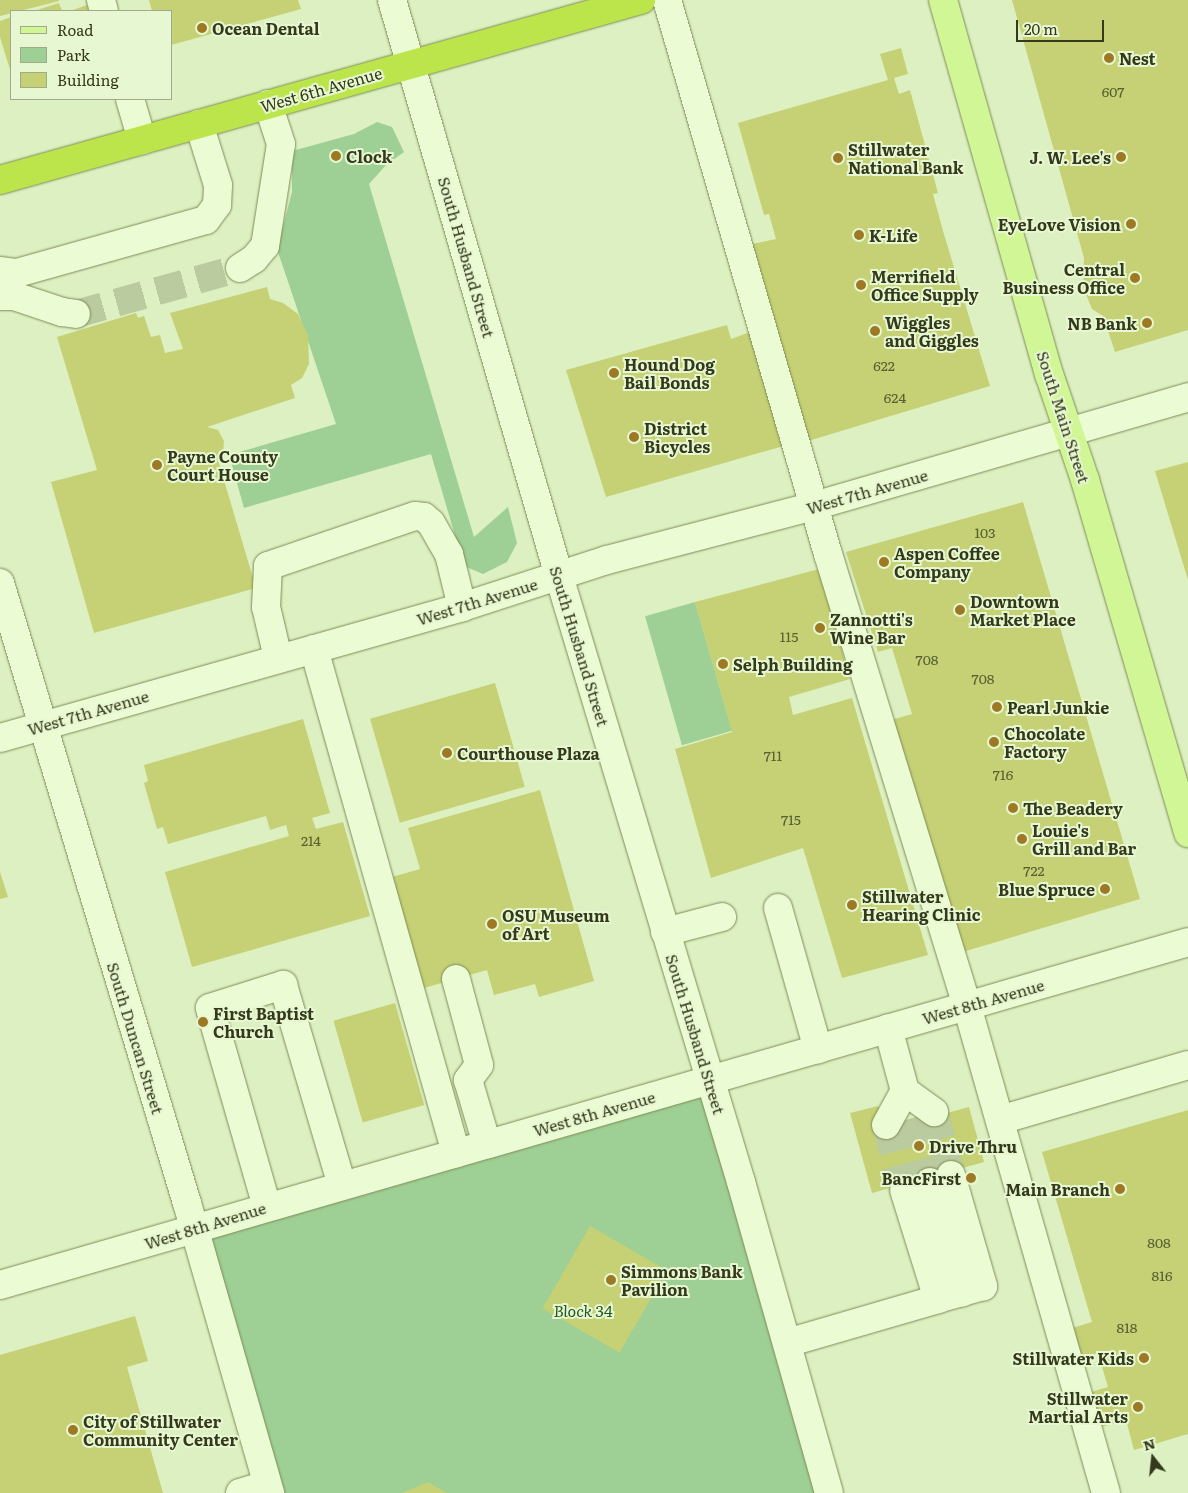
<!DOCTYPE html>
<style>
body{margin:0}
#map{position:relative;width:1188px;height:1493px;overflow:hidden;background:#ddf0c1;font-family:Literata,serif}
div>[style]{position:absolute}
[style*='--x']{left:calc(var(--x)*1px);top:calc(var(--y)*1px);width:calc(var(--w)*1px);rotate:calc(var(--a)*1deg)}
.green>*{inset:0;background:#9ecf94;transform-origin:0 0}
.building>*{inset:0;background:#c5d174;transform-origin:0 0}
.minor-tunnel>*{height:28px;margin-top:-14px;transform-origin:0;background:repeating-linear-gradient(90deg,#bbcba0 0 28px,transparent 0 42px)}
.roads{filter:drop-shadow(0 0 1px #7e8b57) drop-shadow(0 0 1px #7e8b57)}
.minor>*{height:28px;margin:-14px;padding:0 14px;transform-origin:14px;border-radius:14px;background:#ebfbd4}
.major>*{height:28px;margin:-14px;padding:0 14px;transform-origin:14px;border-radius:14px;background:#d0f696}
.highway>*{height:28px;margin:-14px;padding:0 14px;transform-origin:14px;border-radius:14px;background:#bce54c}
.dots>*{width:14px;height:14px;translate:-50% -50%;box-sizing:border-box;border:2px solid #e7f7d1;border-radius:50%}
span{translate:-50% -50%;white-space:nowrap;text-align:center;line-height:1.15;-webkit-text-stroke:4px #e7f7d1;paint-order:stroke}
.number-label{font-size:14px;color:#585f32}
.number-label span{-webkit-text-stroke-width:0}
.poi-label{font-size:16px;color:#34391c;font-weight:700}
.left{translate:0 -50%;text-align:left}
.right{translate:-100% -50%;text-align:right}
.street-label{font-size:16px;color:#34391c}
.park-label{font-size:16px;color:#245722;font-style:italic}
.legend{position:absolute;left:10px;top:10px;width:162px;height:90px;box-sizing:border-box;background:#e7f7d1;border:1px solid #9fab89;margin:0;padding:6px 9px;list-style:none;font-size:15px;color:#34391c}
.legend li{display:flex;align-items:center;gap:10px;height:25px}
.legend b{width:25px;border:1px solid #9fab89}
.north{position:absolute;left:1128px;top:1433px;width:50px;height:50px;-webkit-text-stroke:4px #e7f7d1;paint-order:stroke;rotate:344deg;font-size:14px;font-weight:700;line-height:20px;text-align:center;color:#34391c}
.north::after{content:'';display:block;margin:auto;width:18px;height:22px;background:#34391c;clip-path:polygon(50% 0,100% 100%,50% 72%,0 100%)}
.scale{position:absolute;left:1016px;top:20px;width:88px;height:22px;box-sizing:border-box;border:2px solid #34391c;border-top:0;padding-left:6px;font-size:15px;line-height:18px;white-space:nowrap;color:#34391c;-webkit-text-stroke:4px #e7f7d1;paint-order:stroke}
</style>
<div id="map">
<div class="green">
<div style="clip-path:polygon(377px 122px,392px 127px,404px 152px,386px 165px,369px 184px,474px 537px,508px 507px,517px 543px,507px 562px,483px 574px,464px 566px,431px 454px,244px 508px,229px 455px,336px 424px,277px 249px,292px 192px,292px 151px,354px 134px)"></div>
<div style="left:695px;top:602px;width:134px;height:52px;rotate:74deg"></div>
<div style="clip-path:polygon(709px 1083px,826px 1493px,274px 1493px,197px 1230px)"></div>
</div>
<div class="building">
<div style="clip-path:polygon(0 0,59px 0,59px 1px,0 16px)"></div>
<div style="clip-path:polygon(149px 0,298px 0,301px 9px,171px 45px,171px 11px,152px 11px)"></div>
<div style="clip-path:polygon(1012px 0,1188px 0,1188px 330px,1115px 352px,1103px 316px,1092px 309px,1083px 287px,1084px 258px)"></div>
<div style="clip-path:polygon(59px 3px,62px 11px,34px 11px)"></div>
<div style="clip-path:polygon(87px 5px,89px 11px,70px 11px)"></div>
<div style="clip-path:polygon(11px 17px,11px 73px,0 37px,0 21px)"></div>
<div style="clip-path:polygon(901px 48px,908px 74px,894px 78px,899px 94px,910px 90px,938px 193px,933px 194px,943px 231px,990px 386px,808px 441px,752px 244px,776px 239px,769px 214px,764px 215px,738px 123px,888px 80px,880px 54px)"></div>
<div style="clip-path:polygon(267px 287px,270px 299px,283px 303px,298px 314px,308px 335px,309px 364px,302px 378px,291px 385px,295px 398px,207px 427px,218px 430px,224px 441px,223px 453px,218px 460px,256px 588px,94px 633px,51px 482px,97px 470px,57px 337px,136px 313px,138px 318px,144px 316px,151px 337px,160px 335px,165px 353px,183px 349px,170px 313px)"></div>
<div style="clip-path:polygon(727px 325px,731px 339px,753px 331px,787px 445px,606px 497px,566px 370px)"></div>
<div style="clip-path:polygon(1188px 462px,1188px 580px,1155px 471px)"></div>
<div style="clip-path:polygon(1023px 502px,1140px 899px,956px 954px,888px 721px,912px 714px,892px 648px,878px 652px,846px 552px)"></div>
<div style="clip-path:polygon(819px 569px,850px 679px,789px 697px,793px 715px,852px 698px,928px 955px,842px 978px,803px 848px,711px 878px,675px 749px,732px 732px,695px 602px)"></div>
<div style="left:495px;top:683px;width:108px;height:130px;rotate:74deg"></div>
<div style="clip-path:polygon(303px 719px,330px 813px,312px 818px,316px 829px,343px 822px,370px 916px,192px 967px,165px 872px,289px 836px,286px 825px,270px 830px,266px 816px,168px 844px,163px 827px,157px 829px,144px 783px,148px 781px,144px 765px)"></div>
<div style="clip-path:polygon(540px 790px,594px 981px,539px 997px,535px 984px,494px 995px,487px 970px,424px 988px,392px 877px,420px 869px,408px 828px)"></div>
<div style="clip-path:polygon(0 872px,8px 897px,0 899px)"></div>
<div style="left:395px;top:1003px;width:106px;height:64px;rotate:74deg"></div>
<div style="clip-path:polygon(878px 1106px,885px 1130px,969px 1107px,984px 1162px,872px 1193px,850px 1113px)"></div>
<div style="clip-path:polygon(1188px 1110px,1188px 1434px,1134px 1450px,1126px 1420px,1094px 1429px,1084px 1394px,1108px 1387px,1098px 1353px,1075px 1359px,1066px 1330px,1092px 1322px,1042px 1152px)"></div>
<div style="left:590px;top:1226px;width:89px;height:95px;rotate:30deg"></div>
<div style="clip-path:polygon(135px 1316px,148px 1361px,127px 1367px,163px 1493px,0 1493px,0 1355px)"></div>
<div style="clip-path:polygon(428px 1482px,447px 1493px,402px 1493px)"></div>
</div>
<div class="minor-tunnel">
<div style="--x:76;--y:314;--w:170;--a:-15.7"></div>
<div style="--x:934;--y:1112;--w:65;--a:74.9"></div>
<div style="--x:912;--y:1118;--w:66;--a:74.3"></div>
<div style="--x:886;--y:1125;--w:67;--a:74.5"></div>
</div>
<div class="roads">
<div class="minor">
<div style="--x:101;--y:0;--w:11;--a:75"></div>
<div style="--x:392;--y:0;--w:600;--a:73.83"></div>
<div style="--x:559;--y:576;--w:633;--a:73.28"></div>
<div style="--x:741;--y:1182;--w:323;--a:74.2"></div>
<div style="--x:667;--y:0;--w:577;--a:73.8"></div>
<div style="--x:828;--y:554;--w:473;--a:72.9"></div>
<div style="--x:967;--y:1006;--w:506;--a:74.07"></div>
<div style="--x:130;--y:99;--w:43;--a:73.7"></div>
<div style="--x:240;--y:268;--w:17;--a:-33"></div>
<div style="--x:254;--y:259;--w:17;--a:-50"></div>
<div style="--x:265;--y:246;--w:103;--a:-81.1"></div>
<div style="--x:281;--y:144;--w:42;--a:-108"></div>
<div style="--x:0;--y:271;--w:17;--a:7"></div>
<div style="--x:17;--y:273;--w:196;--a:-15.7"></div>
<div style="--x:206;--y:220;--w:19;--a:-54"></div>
<div style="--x:217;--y:205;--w:20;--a:-87"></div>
<div style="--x:218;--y:185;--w:64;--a:-107.3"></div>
<div style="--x:0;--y:296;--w:14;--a:0"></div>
<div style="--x:14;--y:296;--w:51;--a:18.4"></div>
<div style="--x:62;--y:312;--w:14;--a:8"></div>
<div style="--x:0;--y:583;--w:648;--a:73.22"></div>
<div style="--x:187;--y:1203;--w:302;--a:74"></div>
<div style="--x:314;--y:649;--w:524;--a:74.27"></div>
<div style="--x:278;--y:658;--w:52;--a:-103.2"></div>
<div style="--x:266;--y:607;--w:41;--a:-87.2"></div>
<div style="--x:268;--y:566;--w:155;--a:-18.8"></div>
<div style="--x:415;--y:516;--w:9;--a:6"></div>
<div style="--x:424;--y:517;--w:9;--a:41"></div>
<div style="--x:431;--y:523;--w:36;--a:60"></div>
<div style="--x:449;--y:554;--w:55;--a:76.2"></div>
<div style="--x:0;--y:738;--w:480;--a:-15.8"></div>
<div style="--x:462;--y:607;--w:152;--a:-18"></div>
<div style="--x:607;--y:560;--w:214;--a:-14.6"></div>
<div style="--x:814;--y:506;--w:390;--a:-16.2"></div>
<div style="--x:778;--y:908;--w:147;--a:74.2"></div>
<div style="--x:665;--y:932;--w:59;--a:-14.7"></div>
<div style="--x:456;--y:979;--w:89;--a:75"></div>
<div style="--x:479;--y:1065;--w:19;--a:126"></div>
<div style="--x:468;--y:1080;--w:67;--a:73.5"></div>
<div style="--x:905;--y:1091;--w:36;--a:36"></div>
<div style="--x:1000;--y:1120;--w:196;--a:-16.3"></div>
<div style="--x:886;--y:1125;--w:39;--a:-61"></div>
<div style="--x:905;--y:1091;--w:65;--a:-105.1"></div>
<div style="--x:951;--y:1175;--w:116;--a:73.9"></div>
<div style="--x:983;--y:1286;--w:22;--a:164"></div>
<div style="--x:930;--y:1182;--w:115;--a:73.8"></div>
<div style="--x:962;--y:1292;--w:25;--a:164"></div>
<div style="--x:267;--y:1207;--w:207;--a:-106"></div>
<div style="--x:210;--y:1008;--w:77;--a:-17.5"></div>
<div style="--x:283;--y:985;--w:209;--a:73.6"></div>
<div style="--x:0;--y:1285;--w:1237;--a:-16.1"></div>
<div style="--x:787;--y:1343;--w:157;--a:-16.2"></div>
<div style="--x:938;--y:1299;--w:114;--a:-107.3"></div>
<div style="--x:240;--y:1493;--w:28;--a:-17"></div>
</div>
<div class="major">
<div style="--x:943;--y:0;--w:389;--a:74.2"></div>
<div style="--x:1049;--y:374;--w:112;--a:71.2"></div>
<div style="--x:1085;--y:480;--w:368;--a:73.7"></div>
</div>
<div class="highway">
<div style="--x:0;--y:180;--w:666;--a:-15.69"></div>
</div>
</div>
<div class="dots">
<div style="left:202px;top:28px;background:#9d7924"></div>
<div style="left:1109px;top:58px;background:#9d7924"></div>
<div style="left:336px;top:156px;background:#9d7924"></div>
<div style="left:1121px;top:157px;background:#9d7924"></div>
<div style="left:838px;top:158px;background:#9d7924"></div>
<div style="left:1131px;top:224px;background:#9d7924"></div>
<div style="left:859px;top:235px;background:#9d7924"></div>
<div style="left:1135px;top:278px;background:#9d7924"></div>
<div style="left:861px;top:285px;background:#9d7924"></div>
<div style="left:1147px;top:323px;background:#9d7924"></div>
<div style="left:875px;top:331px;background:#9d7924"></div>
<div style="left:614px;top:373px;background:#9d7924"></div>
<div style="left:634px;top:437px;background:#9d7924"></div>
<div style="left:157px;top:465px;background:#9d7924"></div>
<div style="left:884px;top:562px;background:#9d7924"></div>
<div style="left:960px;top:610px;background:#9d7924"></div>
<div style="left:820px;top:628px;background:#9d7924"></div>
<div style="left:723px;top:664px;background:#9d7924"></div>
<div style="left:997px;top:707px;background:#9d7924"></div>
<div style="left:994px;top:742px;background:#9d7924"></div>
<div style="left:447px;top:753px;background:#9d7924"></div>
<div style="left:1013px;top:808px;background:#9d7924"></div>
<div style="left:1022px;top:839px;background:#9d7924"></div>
<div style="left:1105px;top:889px;background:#9d7924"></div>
<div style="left:852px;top:905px;background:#9d7924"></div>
<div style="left:492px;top:924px;background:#9d7924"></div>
<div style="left:203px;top:1022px;background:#9d7924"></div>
<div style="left:919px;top:1146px;background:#9d7924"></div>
<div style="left:971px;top:1178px;background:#9d7924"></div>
<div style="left:1120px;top:1189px;background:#9d7924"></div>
<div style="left:611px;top:1280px;background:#9d7924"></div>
<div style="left:1144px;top:1358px;background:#9d7924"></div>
<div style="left:1138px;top:1407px;background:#9d7924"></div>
<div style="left:73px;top:1430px;background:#9d7924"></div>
</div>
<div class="number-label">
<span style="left:1113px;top:91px">607</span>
<span style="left:884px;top:365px">622</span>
<span style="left:895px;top:397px">624</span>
<span style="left:985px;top:532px">103</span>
<span style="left:789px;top:636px">115</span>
<span style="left:927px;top:659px">708</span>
<span style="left:983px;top:678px">708</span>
<span style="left:773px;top:755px">711</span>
<span style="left:1003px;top:774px">716</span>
<span style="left:791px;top:819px">715</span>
<span style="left:311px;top:840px">214</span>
<span style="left:1034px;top:870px">722</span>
<span style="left:1159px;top:1242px">808</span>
<span style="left:1162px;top:1275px">816</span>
<span style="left:1127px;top:1327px">818</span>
</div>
<div class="poi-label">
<span class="left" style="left:212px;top:28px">Ocean Dental</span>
<span class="left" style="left:1119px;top:58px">Nest</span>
<span class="left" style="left:848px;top:158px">Stillwater<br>National Bank</span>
<span class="left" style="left:346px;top:156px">Clock</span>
<span class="right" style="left:1111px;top:157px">J. W. Lee's</span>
<span class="right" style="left:1121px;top:224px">EyeLove Vision</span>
<span class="left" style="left:869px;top:235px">K-Life</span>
<span class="right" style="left:1125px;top:278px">Central<br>Business Office</span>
<span class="left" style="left:871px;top:285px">Merrifield<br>Office Supply</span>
<span class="left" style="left:885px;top:331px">Wiggles<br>and Giggles</span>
<span class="right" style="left:1137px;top:323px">NB Bank</span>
<span class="left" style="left:624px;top:373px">Hound Dog<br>Bail Bonds</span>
<span class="left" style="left:644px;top:437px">District<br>Bicycles</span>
<span class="left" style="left:167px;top:465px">Payne County<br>Court House</span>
<span class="left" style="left:894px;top:562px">Aspen Coffee<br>Company</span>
<span class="left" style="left:970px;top:610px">Downtown<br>Market Place</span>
<span class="left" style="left:830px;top:628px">Zannotti's<br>Wine Bar</span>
<span class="left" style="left:733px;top:664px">Selph Building</span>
<span class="left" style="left:1007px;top:707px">Pearl Junkie</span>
<span class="left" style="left:1004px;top:742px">Chocolate<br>Factory</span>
<span class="left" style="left:457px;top:753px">Courthouse Plaza</span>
<span class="left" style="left:1023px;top:808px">The Beadery</span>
<span class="left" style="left:1032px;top:839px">Louie's<br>Grill and Bar</span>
<span class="right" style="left:1095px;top:889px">Blue Spruce</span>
<span class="left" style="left:862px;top:905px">Stillwater<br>Hearing Clinic</span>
<span class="left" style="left:502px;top:924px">OSU Museum<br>of Art</span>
<span class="left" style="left:213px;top:1022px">First Baptist<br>Church</span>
<span class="left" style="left:929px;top:1146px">Drive Thru</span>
<span class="right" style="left:961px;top:1178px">BancFirst</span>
<span class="right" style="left:1110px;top:1189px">Main Branch</span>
<span class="left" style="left:621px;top:1280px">Simmons Bank<br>Pavilion</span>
<span class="right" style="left:1134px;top:1358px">Stillwater Kids</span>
<span class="right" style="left:1128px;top:1407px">Stillwater<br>Martial Arts</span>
<span class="left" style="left:83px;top:1430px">City of Stillwater<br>Community Center</span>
</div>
<div class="street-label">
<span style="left:321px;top:89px;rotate:-16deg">West 6th Avenue</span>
<span style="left:467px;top:257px;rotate:74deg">South Husband Street</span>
<span style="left:1064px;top:417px;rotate:72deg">South Main Street</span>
<span style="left:867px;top:491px;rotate:-16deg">West 7th Avenue</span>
<span style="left:477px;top:601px;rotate:-17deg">West 7th Avenue</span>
<span style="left:580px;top:646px;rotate:73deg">South Husband Street</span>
<span style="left:88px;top:712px;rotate:-16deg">West 7th Avenue</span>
<span style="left:983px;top:1001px;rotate:-16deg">West 8th Avenue</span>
<span style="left:696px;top:1034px;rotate:73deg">South Husband Street</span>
<span style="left:136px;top:1038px;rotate:73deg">South Duncan Street</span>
<span style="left:594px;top:1113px;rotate:-16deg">West 8th Avenue</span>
<span style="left:205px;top:1225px;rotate:-17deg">West 8th Avenue</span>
</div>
<div class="park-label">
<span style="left:583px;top:1310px">Block 34</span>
</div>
<ul class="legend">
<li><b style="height:6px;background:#d0f696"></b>Road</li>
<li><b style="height:14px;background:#9ecf94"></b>Park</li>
<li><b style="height:14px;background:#c5d174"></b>Building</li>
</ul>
<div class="north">N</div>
<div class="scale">20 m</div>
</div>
